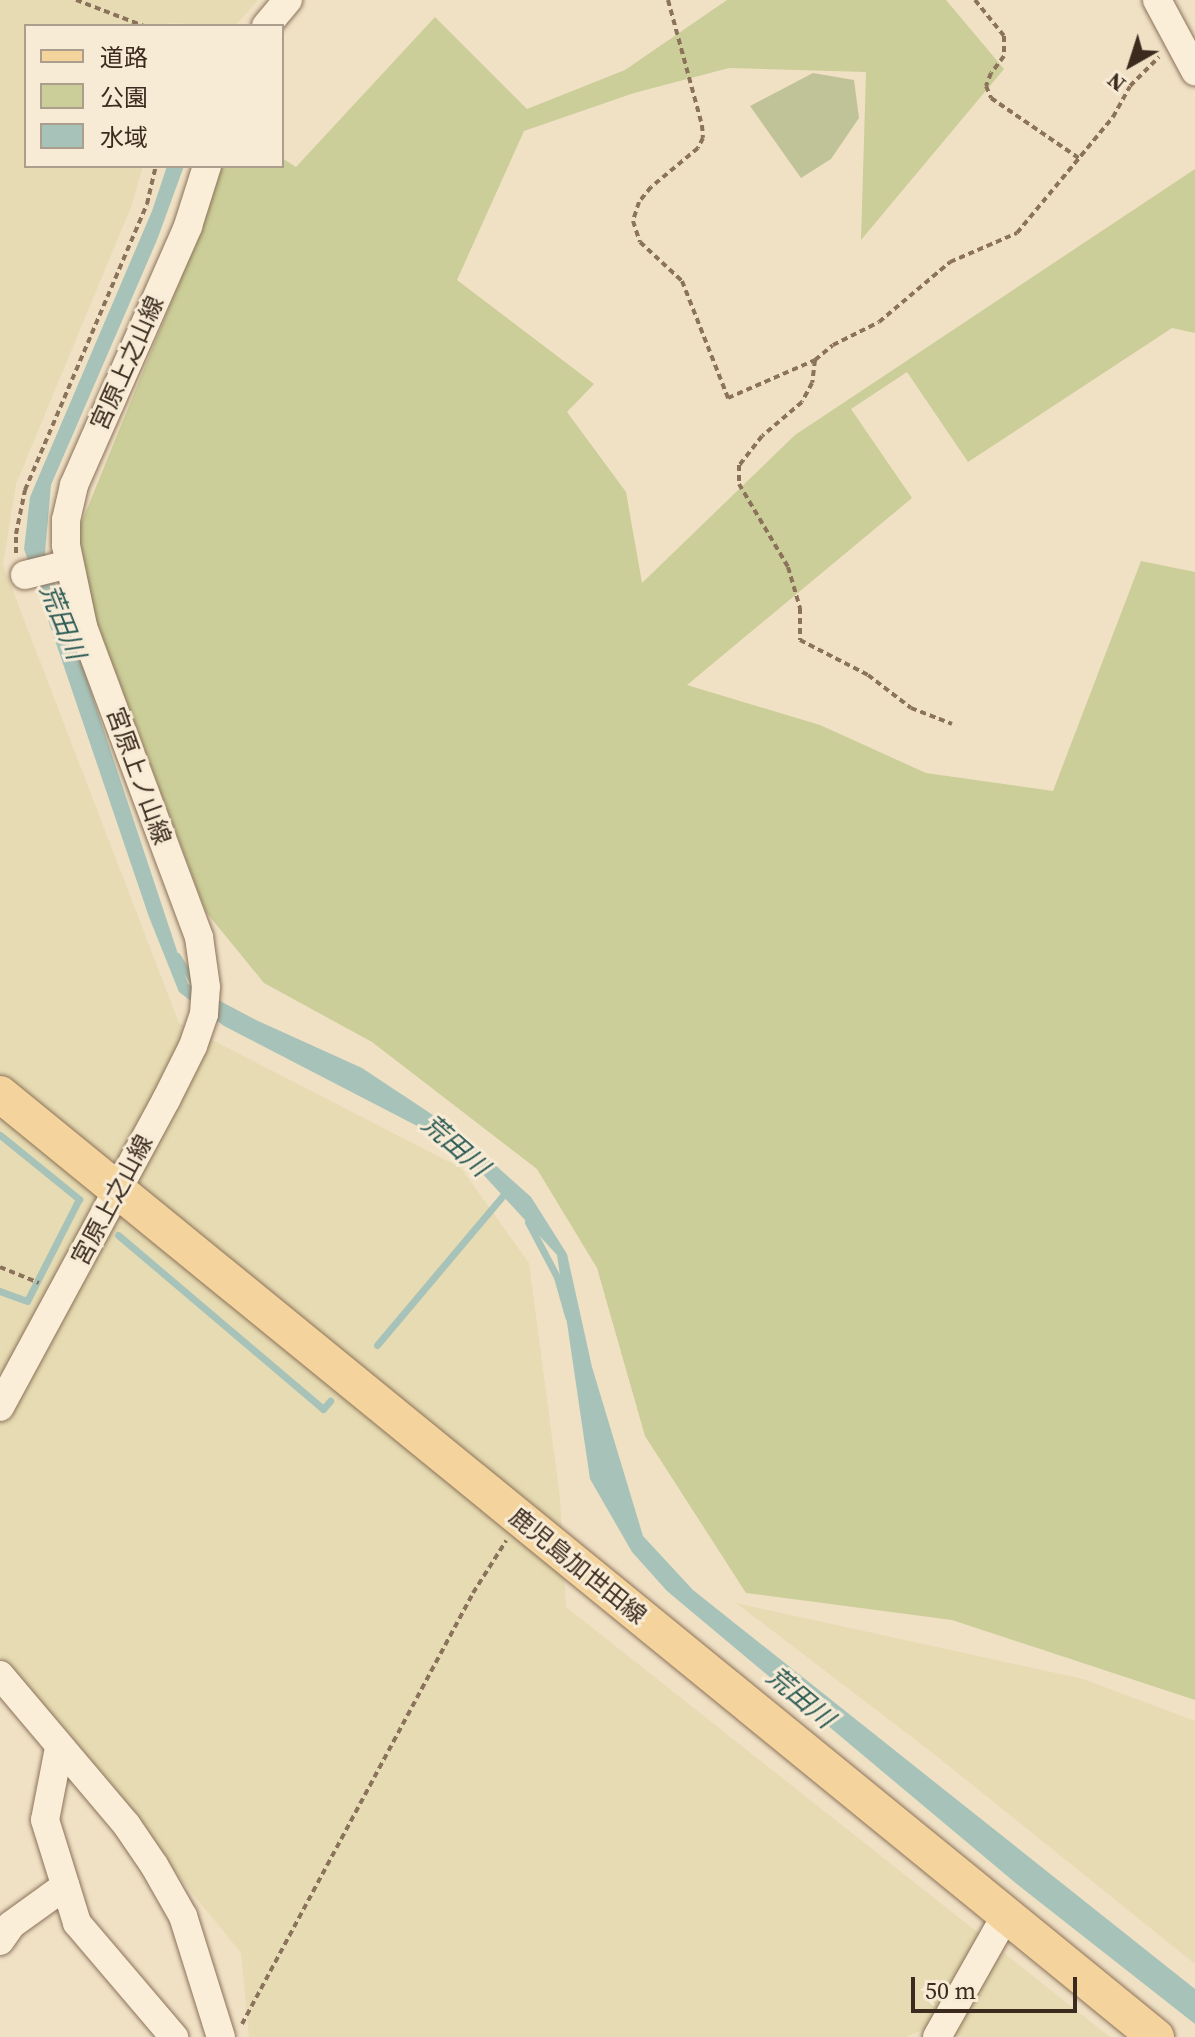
<!DOCTYPE html>
<meta charset="utf-8">
<style>
body{margin:0}
#map{position:relative;width:1195px;height:2037px;overflow:hidden;background:#f0e1c5;font-family:"Source Serif 4","Noto Sans JP",serif}
div>[style]{position:absolute}
[style*='--x']{left:calc(var(--x)*1px);top:calc(var(--y)*1px);width:calc(var(--w)*1px);rotate:calc(var(--a)*1deg)}
.farmland>*{inset:0;background:#e6dbb2}
.green>*{inset:0;background:#cbce98}
.cemetery>*{inset:0;background:#c0c397}
.water>*{inset:0;background:#a7c3b9}
.stream>*{height:7px;margin:-3.5px;padding:0 3.5px;transform-origin:3.5px;border-radius:3.5px;background:#a7c3b9}
.path>*{height:4px;margin-top:-2px;transform-origin:0;background:repeating-linear-gradient(90deg,#8b725a 0 6px,transparent 0 10px)}
.roads{filter:drop-shadow(0 0 2px #8b725a) drop-shadow(0 0 2px #8b725a)}
.minor>*{height:28px;margin:-14px;padding:0 14px;transform-origin:14px;border-radius:14px;background:#faeed9}
.major>*{height:36px;margin:-18px;padding:0 18px;transform-origin:18px;border-radius:18px;background:#f4d49c}
span{translate:-50% -50%;white-space:nowrap;text-align:center;line-height:1.15;-webkit-text-stroke:6px #f7ebd5;paint-order:stroke}
.street-label{font-size:24px;color:#3b2b1e}
.water-label{font-size:26px;color:#2d5b56;font-style:italic}
.legend{position:absolute;left:24px;top:24px;width:260px;height:144px;box-sizing:border-box;background:#f7ebd5;border:2px solid #ac9e8c;margin:0;padding:10px 14px;list-style:none;font-size:24px;color:#3b2b1e}
.legend li{display:flex;align-items:center;gap:16px;height:40px}
.legend b{width:40px;border:2px solid #ac9e8c}
.north{position:absolute;left:1091px;top:24px;width:80px;height:80px;-webkit-text-stroke:6px #f7ebd5;paint-order:stroke;rotate:219deg;font-size:22px;font-weight:700;line-height:32px;text-align:center;color:#3b2b1e}
.north::after{content:'';display:block;margin:auto;width:28px;height:36px;background:#3b2b1e;clip-path:polygon(50% 0,100% 100%,50% 72%,0 100%)}
.scale{position:absolute;left:911px;top:1977px;width:166px;height:36px;box-sizing:border-box;border:4px solid #3b2b1e;border-top:0;padding-left:10px;font-size:24px;line-height:28px;white-space:nowrap;color:#3b2b1e;-webkit-text-stroke:6px #f7ebd5;paint-order:stroke}
</style>
<div id="map">
<div class="farmland">
<div style="clip-path:polygon(0 0,258px 0,235px 26px,169px 23px,169px 26px,26px 26px,26px 166px,143px 166px,131px 207px,16px 484px,3px 565px,179px 1023px,461px 1168px,529px 1263px,560px 1498px,566px 1607px,1110px 2037px,962px 2037px,929px 2027px,906px 2037px,249px 2037px,241px 1953px,0 1656px)"></div>
<div style="clip-path:polygon(736px 1603px,1083px 1679px,1195px 1721px,1195px 1964px,934px 1754px)"></div>
</div>
<div class="green">
<div style="clip-path:polygon(727px 0,946px 0,1004px 69px,861px 240px,866px 72px,729px 68px,634px 93px,524px 131px,457px 280px,594px 384px,567px 412px,626px 492px,642px 583px,795px 435px,1195px 169px,1195px 333px,1172px 328px,968px 462px,907px 372px,851px 409px,912px 498px,687px 685px,820px 725px,926px 773px,1053px 791px,1141px 561px,1195px 572px,1195px 1700px,952px 1620px,746px 1593px,645px 1436px,597px 1268px,537px 1169px,372px 1042px,264px 983px,206px 912px,75px 564px,76px 536px,186px 266px,221px 166px,282px 166px,282px 158px,296px 167px,435px 17px,527px 109px,625px 70px)"></div>
</div>
<div class="cemetery">
<div style="clip-path:polygon(813px 73px,854px 80px,859px 118px,831px 159px,801px 178px,750px 106px)"></div>
</div>
<div class="water">
<div style="clip-path:polygon(167px 166px,184px 166px,157px 240px,51px 485px,45px 553px,188px 984px,256px 1020px,362px 1068px,457px 1131px,531px 1197px,567px 1254px,592px 1367px,643px 1536px,693px 1590px,1195px 1989px,1195px 2024px,1018px 1885px,667px 1591px,632px 1552px,590px 1479px,557px 1255px,479px 1170px,421px 1128px,224px 1026px,179px 992px,149px 917px,24px 549px,30px 497px,152px 211px)"></div>
</div>
<div class="stream">
<div style="--x:177;--y:956;--w:36;--a:58"></div>
<div style="--x:0;--y:1135;--w:102;--a:39"></div>
<div style="--x:79;--y:1199;--w:114;--a:117"></div>
<div style="--x:27;--y:1301;--w:29;--a:-160"></div>
<div style="--x:528;--y:1222;--w:62;--a:62.2"></div>
<div style="--x:557;--y:1277;--w:41;--a:74.2"></div>
<div style="--x:118;--y:1235;--w:269;--a:40.3"></div>
<div style="--x:323;--y:1409;--w:11;--a:-49"></div>
<div style="--x:377;--y:1345;--w:200;--a:-49.9"></div>
</div>
<div class="path">
<div style="--x:76;--y:0;--w:73;--a:20.9"></div>
<div style="--x:668;--y:0;--w:130;--a:74.8"></div>
<div style="--x:702;--y:125;--w:13;--a:86"></div>
<div style="--x:703;--y:138;--w:11;--a:117"></div>
<div style="--x:698;--y:148;--w:61;--a:140.3"></div>
<div style="--x:651;--y:187;--w:19;--a:129"></div>
<div style="--x:639;--y:202;--w:20;--a:108"></div>
<div style="--x:633;--y:221;--w:22;--a:72"></div>
<div style="--x:640;--y:242;--w:57;--a:42.9"></div>
<div style="--x:682;--y:281;--w:126;--a:68.5"></div>
<div style="--x:728;--y:398;--w:95;--a:-23.6"></div>
<div style="--x:815;--y:360;--w:23;--a:-40"></div>
<div style="--x:833;--y:345;--w:51;--a:-26.6"></div>
<div style="--x:879;--y:322;--w:93;--a:-40.2"></div>
<div style="--x:950;--y:262;--w:73;--a:-23.4"></div>
<div style="--x:1017;--y:233;--w:151;--a:-50.4"></div>
<div style="--x:1113;--y:117;--w:35;--a:-61"></div>
<div style="--x:1130;--y:86;--w:41;--a:-45"></div>
<div style="--x:975;--y:0;--w:46;--a:51.1"></div>
<div style="--x:1004;--y:36;--w:20;--a:90"></div>
<div style="--x:1004;--y:56;--w:21;--a:127"></div>
<div style="--x:991;--y:73;--w:14;--a:111"></div>
<div style="--x:986;--y:86;--w:13;--a:67"></div>
<div style="--x:991;--y:98;--w:108;--a:34.4"></div>
<div style="--x:815;--y:360;--w:23;--a:97"></div>
<div style="--x:812;--y:383;--w:21;--a:118"></div>
<div style="--x:802;--y:402;--w:52;--a:139.6"></div>
<div style="--x:762;--y:436;--w:37;--a:128"></div>
<div style="--x:739;--y:465;--w:19;--a:90"></div>
<div style="--x:739;--y:484;--w:96;--a:59.4"></div>
<div style="--x:788;--y:567;--w:43;--a:73.7"></div>
<div style="--x:800;--y:608;--w:32;--a:90"></div>
<div style="--x:800;--y:640;--w:76;--a:27.2"></div>
<div style="--x:868;--y:675;--w:54;--a:37.5"></div>
<div style="--x:911;--y:708;--w:44;--a:21.3"></div>
<div style="--x:16;--y:553;--w:19;--a:-90"></div>
<div style="--x:16;--y:534;--w:45;--a:-78.4"></div>
<div style="--x:25;--y:490;--w:311;--a:-66.9"></div>
<div style="--x:147;--y:204;--w:39;--a:-77"></div>
<div style="--x:0;--y:1267;--w:42;--a:22.3"></div>
<div style="--x:242;--y:2024;--w:489;--a:-61.8"></div>
<div style="--x:473;--y:1593;--w:62;--a:-57.6"></div>
</div>
<div class="roads">
<div class="minor">
<div style="--x:1157;--y:0;--w:81;--a:61.8"></div>
<div style="--x:266;--y:26;--w:34;--a:-50"></div>
<div style="--x:25;--y:575;--w:45;--a:-14"></div>
<div style="--x:0;--y:1407;--w:349;--a:-61.6"></div>
<div style="--x:166;--y:1100;--w:60;--a:-63.4"></div>
<div style="--x:193;--y:1046;--w:34;--a:-71"></div>
<div style="--x:204;--y:1014;--w:27;--a:-86"></div>
<div style="--x:206;--y:987;--w:50;--a:-98"></div>
<div style="--x:199;--y:937;--w:332;--a:-110.5"></div>
<div style="--x:83;--y:626;--w:83;--a:-101.9"></div>
<div style="--x:66;--y:545;--w:25;--a:-90"></div>
<div style="--x:66;--y:520;--w:36;--a:-77"></div>
<div style="--x:74;--y:485;--w:283;--a:-66.2"></div>
<div style="--x:188;--y:226;--w:63;--a:-72.4"></div>
<div style="--x:0;--y:1675;--w:195;--a:49.8"></div>
<div style="--x:126;--y:1824;--w:50;--a:55.7"></div>
<div style="--x:154;--y:1865;--w:59;--a:60.4"></div>
<div style="--x:183;--y:1916;--w:127;--a:72.6"></div>
<div style="--x:59;--y:1748;--w:73;--a:101"></div>
<div style="--x:45;--y:1820;--w:108;--a:72.7"></div>
<div style="--x:77;--y:1923;--w:150;--a:49.6"></div>
<div style="--x:0;--y:1941;--w:19;--a:-55"></div>
<div style="--x:11;--y:1925;--w:67;--a:-35.8"></div>
<div style="--x:937;--y:2037;--w:140;--a:-60.5"></div>
</div>
<div class="major">
<div style="--x:0;--y:1094;--w:1492;--a:39.21"></div>
</div>
</div>
<div class="street-label">
<span style="left:127px;top:363px;rotate:-66deg">宮原上之山線</span>
<span style="left:139px;top:776px;rotate:70deg">宮原上ノ山線</span>
<span style="left:112px;top:1200px;rotate:-62deg">宮原上之山線</span>
<span style="left:578px;top:1566px;rotate:39deg">鹿児島加世田線</span>
</div>
<div class="water-label">
<span style="left:62px;top:622px;rotate:68deg">荒田川</span>
<span style="left:455px;top:1146px;rotate:41deg">荒田川</span>
<span style="left:800px;top:1698px;rotate:40deg">荒田川</span>
</div>
<ul class="legend">
<li><b style="height:10px;background:#f4d49c"></b>道路</li>
<li><b style="height:22px;background:#cbce98"></b>公園</li>
<li><b style="height:22px;background:#a7c3b9"></b>水域</li>
</ul>
<div class="north">N</div>
<div class="scale">50 m</div>
</div>
